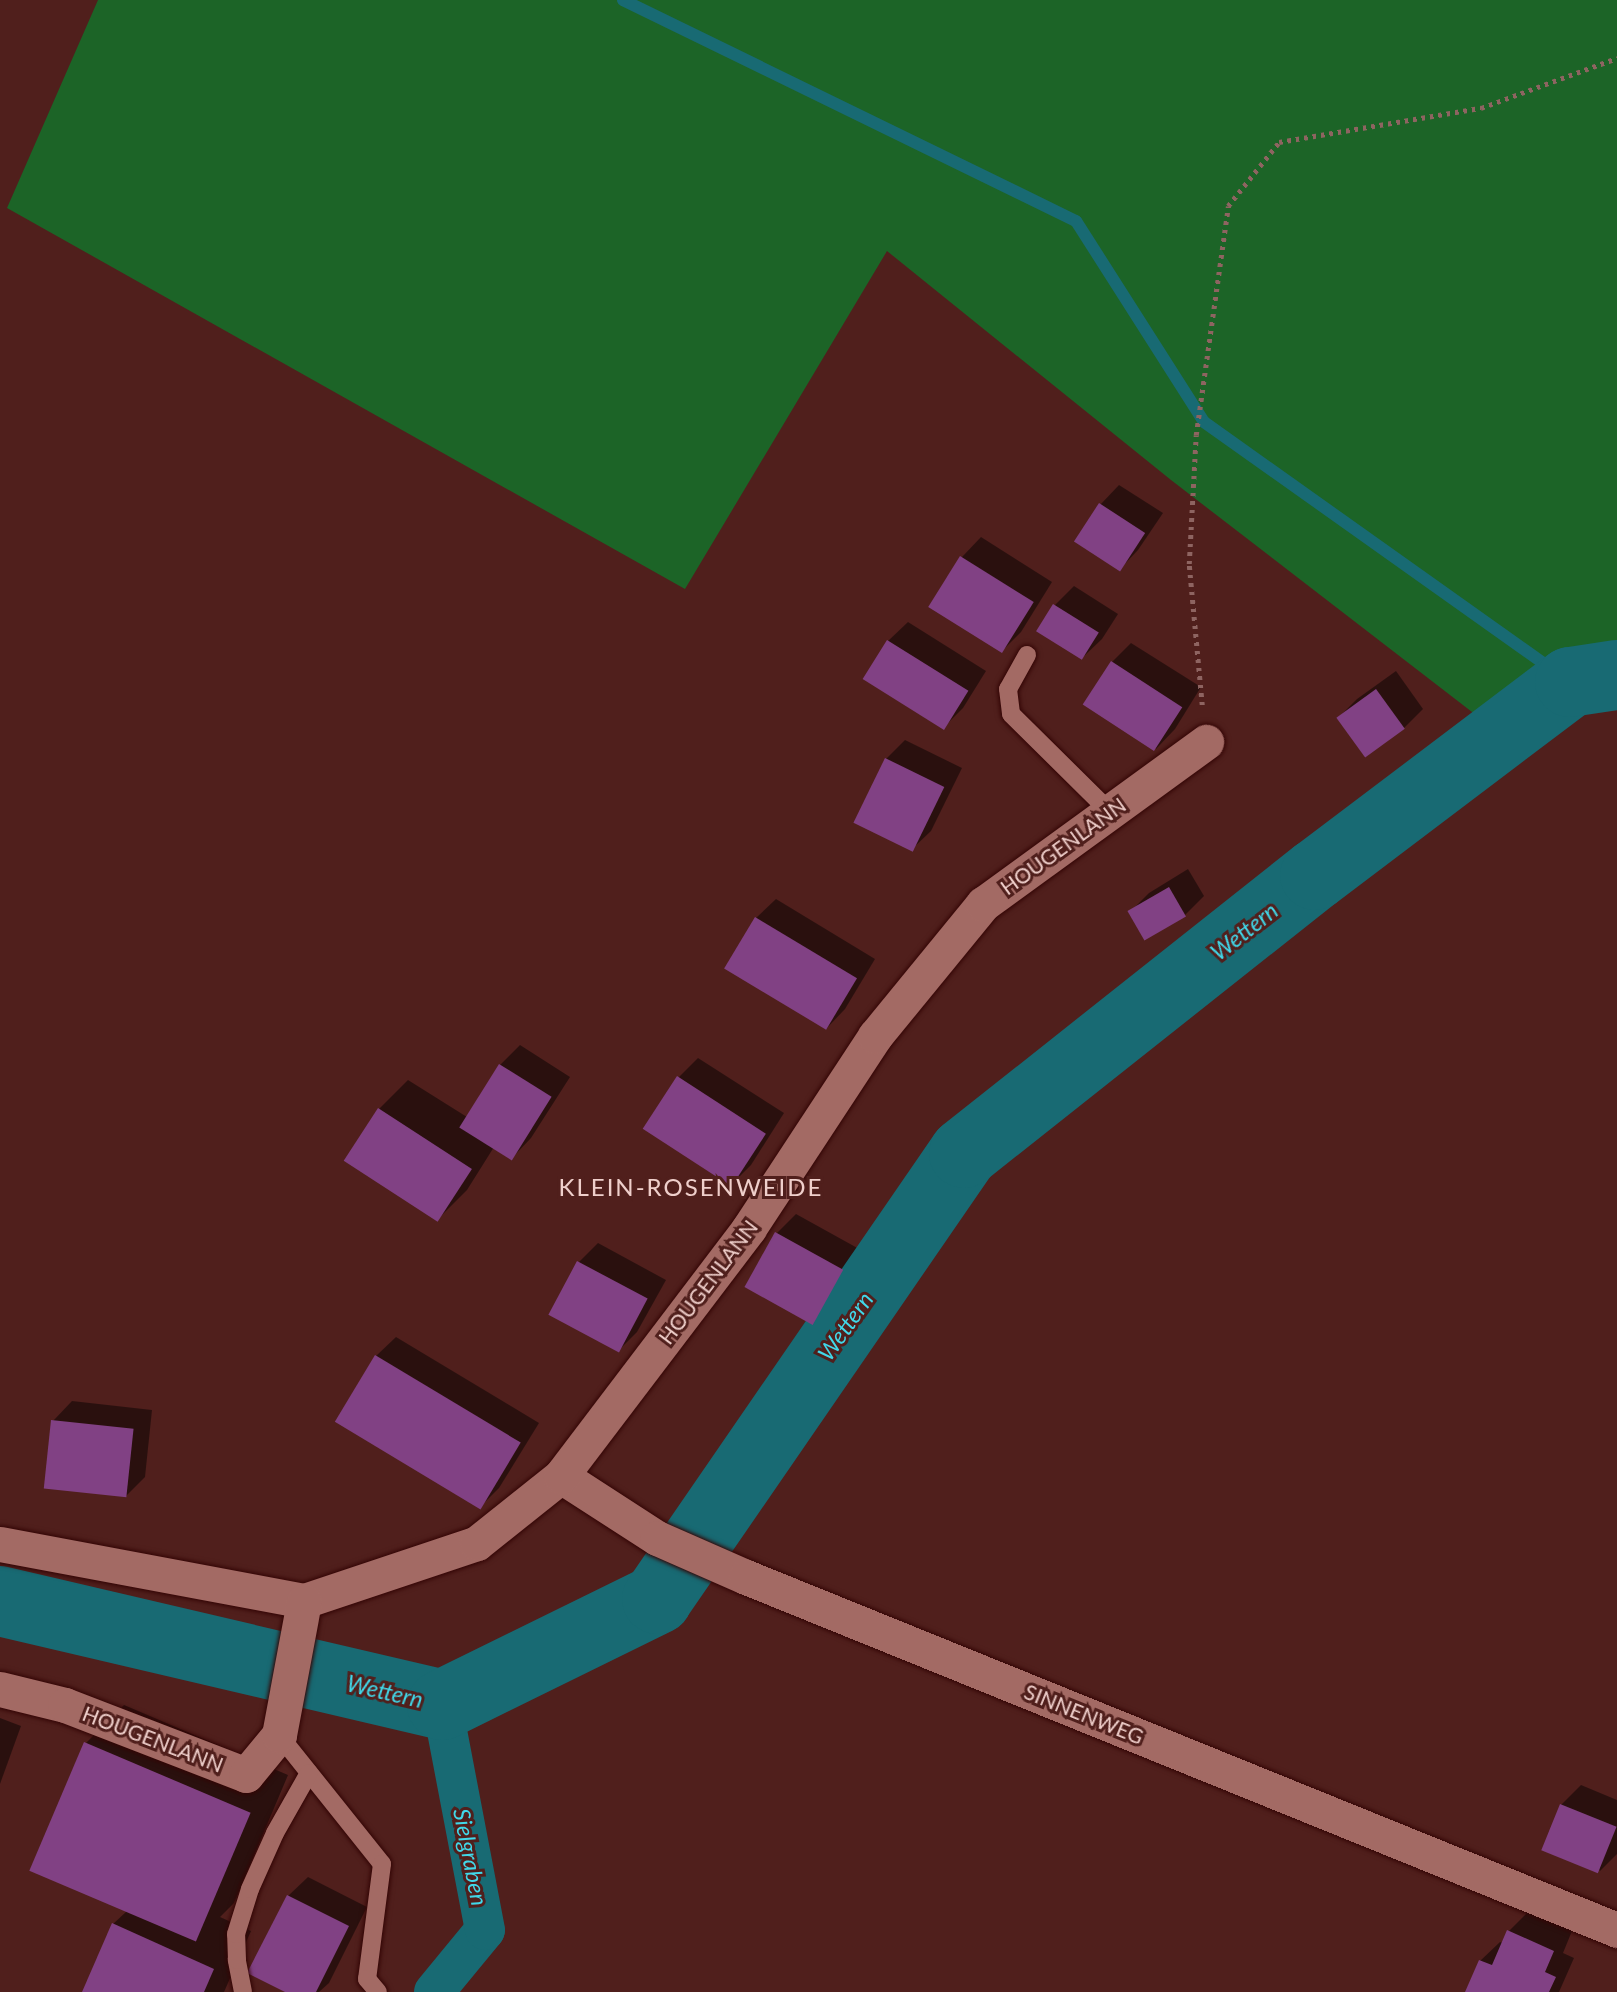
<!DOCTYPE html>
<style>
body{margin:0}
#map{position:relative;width:1617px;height:1992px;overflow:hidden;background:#501f1c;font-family:Lato,sans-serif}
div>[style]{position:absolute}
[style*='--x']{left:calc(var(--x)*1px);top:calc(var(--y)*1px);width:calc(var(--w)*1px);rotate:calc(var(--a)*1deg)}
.green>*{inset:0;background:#1c6427}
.shadow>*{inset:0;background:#0007}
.stream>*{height:12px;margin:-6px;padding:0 6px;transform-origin:6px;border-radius:6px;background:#186a73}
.canal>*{height:40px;margin:-20px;padding:0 20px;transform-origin:20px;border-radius:20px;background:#186a73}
.river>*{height:70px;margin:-35px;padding:0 35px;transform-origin:35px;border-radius:35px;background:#186a73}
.building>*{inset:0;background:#814184;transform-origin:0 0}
.path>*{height:4.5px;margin-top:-2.25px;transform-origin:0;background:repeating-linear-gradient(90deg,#8e6461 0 3.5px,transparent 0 8.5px)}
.roads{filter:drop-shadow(0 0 2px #330505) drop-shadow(0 0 2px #330505)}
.lane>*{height:18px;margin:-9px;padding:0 9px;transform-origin:9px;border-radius:9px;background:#a36a64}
.street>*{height:35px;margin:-17.5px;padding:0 17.5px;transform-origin:17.5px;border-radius:17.5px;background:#a36a64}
span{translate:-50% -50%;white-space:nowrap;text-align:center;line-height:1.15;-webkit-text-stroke:6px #501f1c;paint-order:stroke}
.street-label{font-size:21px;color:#efcfcb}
.water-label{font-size:23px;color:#41d8e9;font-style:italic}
.quarter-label{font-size:24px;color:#efcfcb;letter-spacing:2px}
</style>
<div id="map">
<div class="green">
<div style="clip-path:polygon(98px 0,1617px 0,1617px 685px,1485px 722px,1171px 480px,887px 251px,685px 589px,7px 208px)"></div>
</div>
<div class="shadow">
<div style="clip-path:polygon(1119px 485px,1163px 513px,1138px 550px,1119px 570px,1100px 505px)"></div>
<div style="clip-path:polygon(981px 537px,1052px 582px,1021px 632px,1002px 651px,930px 607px,962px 557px)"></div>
<div style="clip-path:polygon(1074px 586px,1118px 614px,1102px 639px,1082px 658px,1055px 605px)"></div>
<div style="clip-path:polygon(908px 622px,986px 671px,963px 708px,944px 727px,888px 641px)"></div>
<div style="clip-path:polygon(1131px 643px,1201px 687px,1175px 729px,1156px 749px,1112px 662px)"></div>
<div style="clip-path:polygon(1396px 671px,1423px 709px,1404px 728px,1338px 718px,1357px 699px)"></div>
<div style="clip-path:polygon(905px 740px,962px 768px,931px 831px,911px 850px,886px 759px)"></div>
<div style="clip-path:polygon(1188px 869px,1204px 896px,1185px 915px,1130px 912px,1149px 893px)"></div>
<div style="clip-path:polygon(776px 899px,875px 959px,845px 1009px,826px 1029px,756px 918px)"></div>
<div style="clip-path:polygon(520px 1045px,570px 1077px,531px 1138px,512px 1158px,494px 1147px,467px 1190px,438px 1219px,379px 1109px,408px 1080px,467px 1117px,500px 1065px)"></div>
<div style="clip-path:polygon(698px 1058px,784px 1113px,751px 1165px,732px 1184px,678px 1078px)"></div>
<div style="clip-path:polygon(796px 1214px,861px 1250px,830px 1305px,811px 1324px,777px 1233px)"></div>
<div style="clip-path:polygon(598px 1243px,666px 1280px,637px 1332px,618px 1351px,579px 1262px)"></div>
<div style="clip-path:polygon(396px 1337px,539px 1423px,499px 1488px,480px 1507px,376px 1356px)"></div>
<div style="clip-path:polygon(72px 1401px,152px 1410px,145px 1477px,125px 1497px,53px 1421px)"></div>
<div style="clip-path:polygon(124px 1705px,288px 1775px,234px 1903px,220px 1917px,251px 1931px,224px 1992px,84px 1992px,113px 1924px,127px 1911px,86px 1743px)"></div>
<div style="clip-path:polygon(0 1718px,21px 1726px,0 1784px)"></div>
<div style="clip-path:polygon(1581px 1785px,1617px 1800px,1617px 1854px,1600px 1871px,1561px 1805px)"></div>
<div style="clip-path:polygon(308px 1877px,367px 1907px,329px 1983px,319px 1992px,289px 1992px,288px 1896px)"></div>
<div style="clip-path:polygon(1528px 1912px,1572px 1931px,1563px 1953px,1574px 1958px,1559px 1992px,1467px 1992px,1480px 1961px,1500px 1942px,1503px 1943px,1509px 1931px)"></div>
</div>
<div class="stream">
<div style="--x:623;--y:0;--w:504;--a:26.01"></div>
<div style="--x:1076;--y:221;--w:238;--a:57.5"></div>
<div style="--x:1204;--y:422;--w:449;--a:35.4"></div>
</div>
<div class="canal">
<div style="--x:434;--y:1992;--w:80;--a:-50.6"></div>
<div style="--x:485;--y:1930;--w:229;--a:-100.8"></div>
</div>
<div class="river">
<div style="--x:0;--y:1601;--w:454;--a:13.2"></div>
<div style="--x:442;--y:1705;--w:240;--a:-26.2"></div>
<div style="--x:657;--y:1599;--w:541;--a:-55.46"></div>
<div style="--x:964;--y:1153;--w:448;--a:-38.4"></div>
<div style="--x:1315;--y:875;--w:320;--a:-37.1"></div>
<div style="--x:1570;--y:682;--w:48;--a:-8.5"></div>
</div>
<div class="building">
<div style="left:1099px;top:503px;width:55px;height:46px;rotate:33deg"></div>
<div style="left:960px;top:556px;width:87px;height:60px;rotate:32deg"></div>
<div style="left:1053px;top:604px;width:54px;height:32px;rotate:32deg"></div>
<div style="left:887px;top:640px;width:96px;height:46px;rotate:32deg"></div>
<div style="left:1111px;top:661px;width:85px;height:52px;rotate:33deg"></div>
<div style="left:1376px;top:689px;width:49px;height:49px;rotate:54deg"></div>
<div style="left:885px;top:758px;width:66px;height:72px;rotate:26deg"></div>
<div style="left:1169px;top:887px;width:34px;height:48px;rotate:60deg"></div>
<div style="left:755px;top:917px;width:119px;height:60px;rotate:31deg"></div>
<div style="left:499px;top:1064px;width:62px;height:75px;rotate:32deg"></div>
<div style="left:677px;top:1076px;width:106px;height:63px;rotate:33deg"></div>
<div style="left:378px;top:1108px;width:112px;height:63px;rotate:33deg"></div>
<div style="left:775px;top:1232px;width:78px;height:63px;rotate:29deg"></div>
<div style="left:577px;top:1261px;width:80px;height:61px;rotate:28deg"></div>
<div style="left:375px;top:1355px;width:170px;height:78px;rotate:31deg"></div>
<div style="left:51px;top:1420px;width:83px;height:69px;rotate:6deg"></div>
<div style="left:84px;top:1742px;width:181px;height:140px;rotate:23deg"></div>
<div style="left:1560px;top:1804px;width:61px;height:50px;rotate:22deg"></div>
<div style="clip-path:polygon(287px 1895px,349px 1926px,316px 1992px,285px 1992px,247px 1973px)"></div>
<div style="clip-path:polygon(112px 1923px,214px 1969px,204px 1992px,82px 1992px)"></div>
<div style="clip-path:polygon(1507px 1930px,1554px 1951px,1545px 1972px,1556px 1977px,1549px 1992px,1465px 1992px,1479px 1960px,1492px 1965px)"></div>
</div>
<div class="path">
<div style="--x:1202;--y:705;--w:142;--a:-95.3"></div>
<div style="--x:1189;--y:564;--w:129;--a:-86.9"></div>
<div style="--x:1196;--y:435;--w:231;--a:-82"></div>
<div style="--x:1228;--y:206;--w:82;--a:-51.4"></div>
<div style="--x:1279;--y:142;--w:205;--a:-9.6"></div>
<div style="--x:1481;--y:108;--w:145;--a:-20.2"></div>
</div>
<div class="roads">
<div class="lane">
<div style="--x:1027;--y:655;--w:39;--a:119"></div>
<div style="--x:1008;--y:689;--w:25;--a:83"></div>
<div style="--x:1011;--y:714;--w:139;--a:44.7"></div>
<div style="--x:279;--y:1735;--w:165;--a:51.4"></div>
<div style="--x:382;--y:1864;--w:116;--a:97.4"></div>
<div style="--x:367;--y:1979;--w:17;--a:50"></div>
<div style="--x:243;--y:1992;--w:33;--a:-101"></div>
<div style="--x:237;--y:1960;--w:26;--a:-92"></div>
<div style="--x:236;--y:1934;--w:47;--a:-72.7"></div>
<div style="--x:250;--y:1889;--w:61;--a:-65.9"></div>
<div style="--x:275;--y:1833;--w:69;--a:-60.5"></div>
</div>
<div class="street">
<div style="--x:561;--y:1476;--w:114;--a:32.9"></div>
<div style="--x:657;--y:1538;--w:97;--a:23.7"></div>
<div style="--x:746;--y:1577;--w:940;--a:22.06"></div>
<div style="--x:0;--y:1544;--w:309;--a:10.6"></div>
<div style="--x:304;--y:1601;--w:182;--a:-18.5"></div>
<div style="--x:477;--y:1543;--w:107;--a:-38.6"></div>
<div style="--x:561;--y:1476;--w:311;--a:-52.8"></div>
<div style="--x:749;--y:1228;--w:230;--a:-56.7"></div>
<div style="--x:875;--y:1036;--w:171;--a:-50.7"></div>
<div style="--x:983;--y:904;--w:276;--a:-36"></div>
<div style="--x:0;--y:1689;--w:67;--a:13.8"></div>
<div style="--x:65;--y:1705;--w:194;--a:21.1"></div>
<div style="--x:246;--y:1775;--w:52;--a:-50.5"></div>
<div style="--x:279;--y:1735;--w:136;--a:-79.4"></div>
</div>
</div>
<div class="street-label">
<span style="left:1063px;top:846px;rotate:-36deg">HOUGENLANN</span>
<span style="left:708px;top:1282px;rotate:-53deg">HOUGENLANN</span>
<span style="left:1084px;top:1714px;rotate:22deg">SINNENWEG</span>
<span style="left:153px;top:1739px;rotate:21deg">HOUGENLANN</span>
</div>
<div class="water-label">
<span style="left:1244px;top:931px;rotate:-38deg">Wettern</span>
<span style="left:845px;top:1326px;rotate:-55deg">Wettern</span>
<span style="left:385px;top:1691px;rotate:13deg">Wettern</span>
<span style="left:471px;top:1857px;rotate:79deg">Sielgraben</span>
</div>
<div class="quarter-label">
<span style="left:691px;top:1187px">KLEIN-ROSENWEIDE</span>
</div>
</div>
